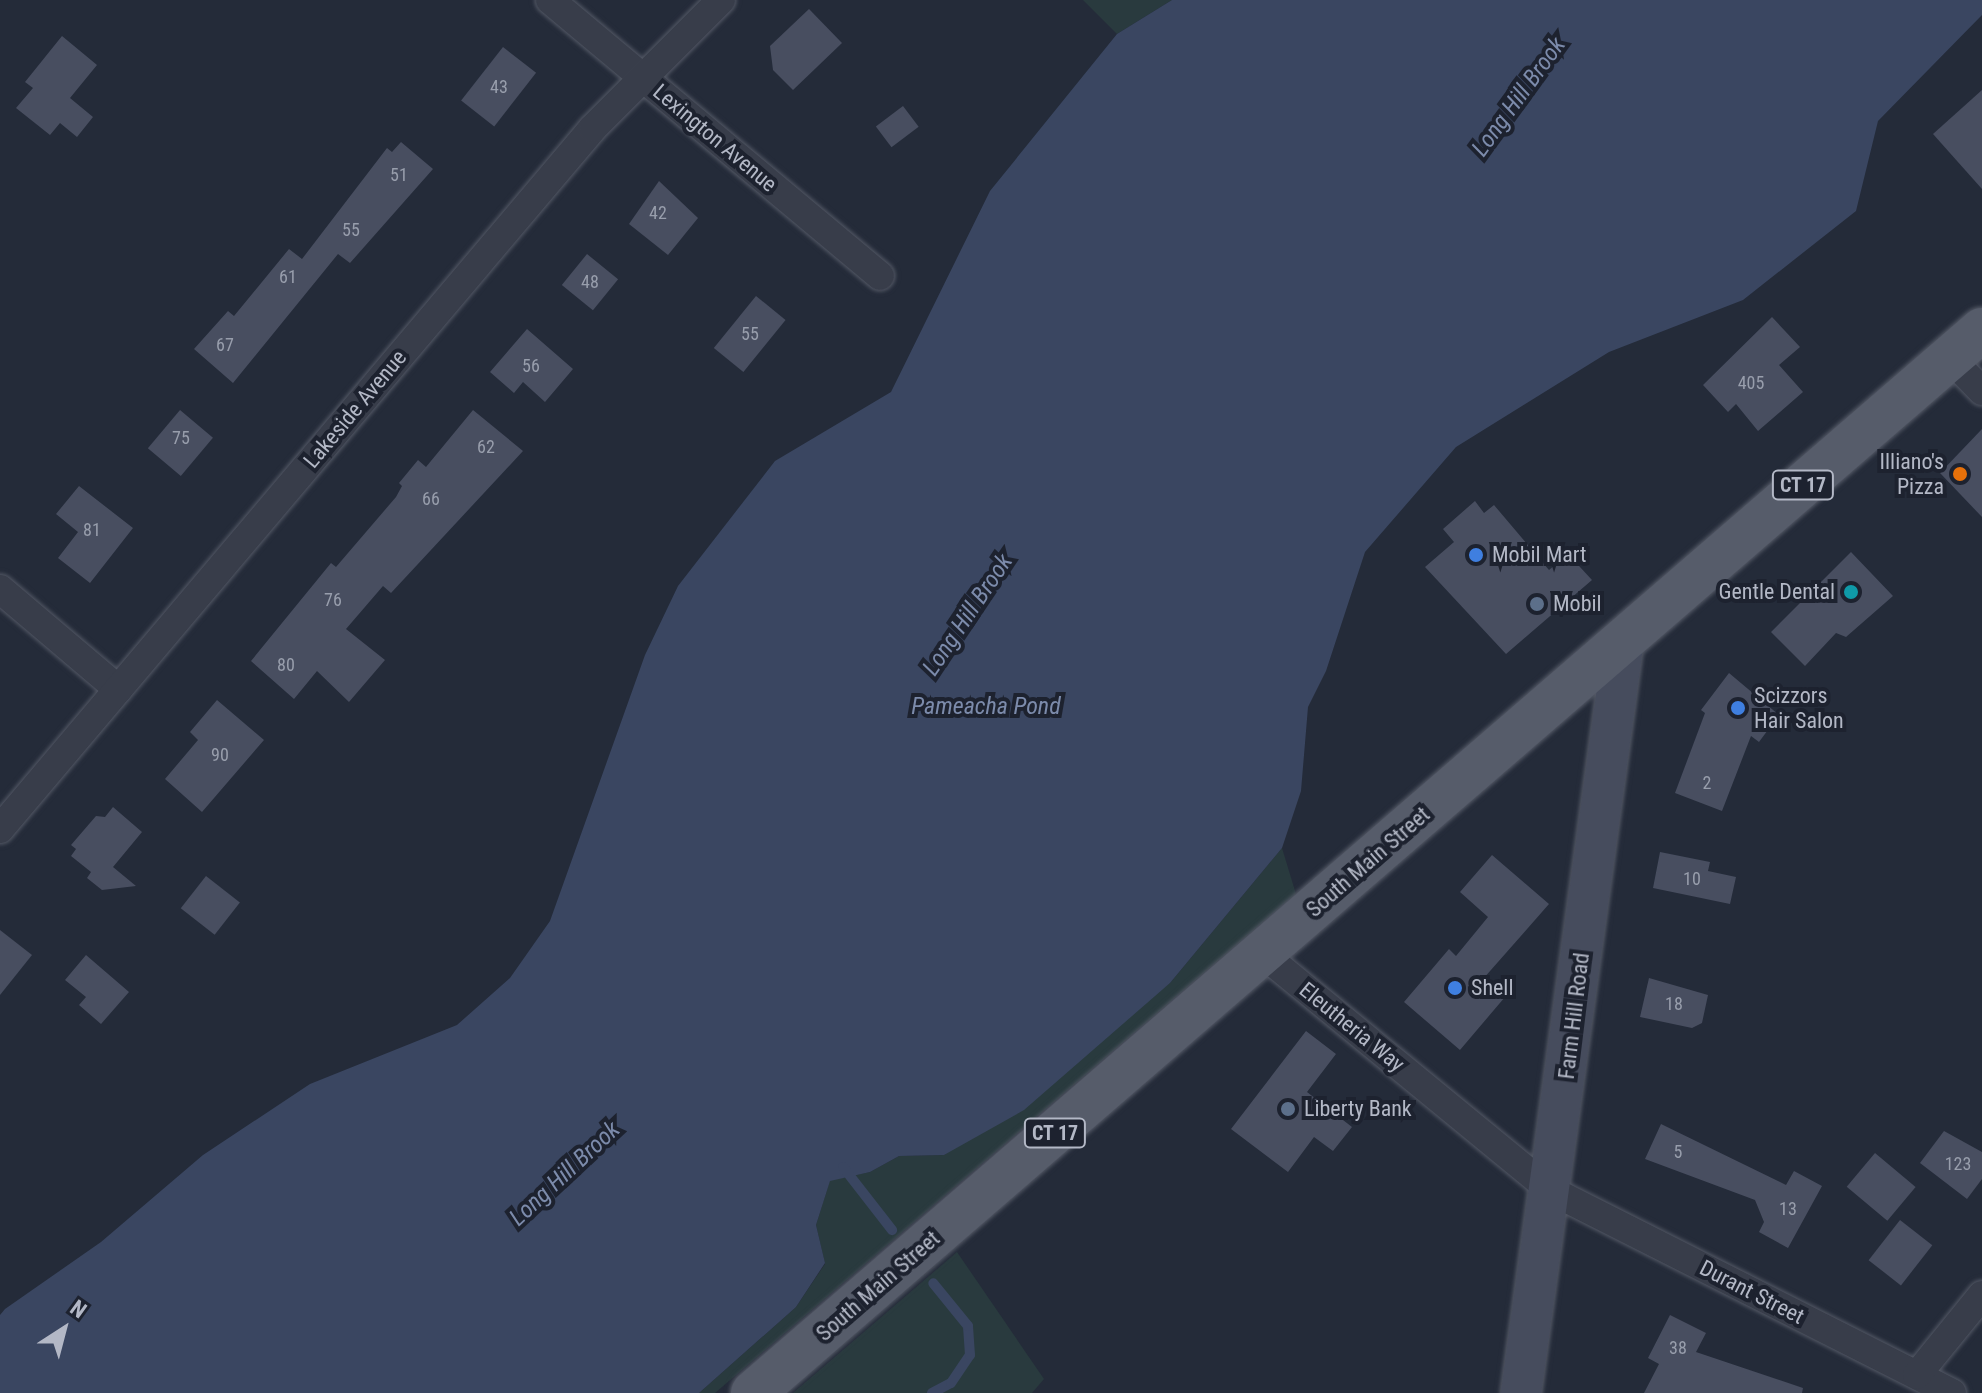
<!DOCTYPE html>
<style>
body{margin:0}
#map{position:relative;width:1982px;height:1393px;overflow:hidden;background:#242b39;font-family:"Roboto Condensed",sans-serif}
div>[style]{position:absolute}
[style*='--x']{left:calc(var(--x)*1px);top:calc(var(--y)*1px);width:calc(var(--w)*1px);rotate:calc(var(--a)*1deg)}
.green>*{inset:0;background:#293a3e}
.water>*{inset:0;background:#3a4661}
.stream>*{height:10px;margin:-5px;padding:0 5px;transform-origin:5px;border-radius:5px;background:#3a4661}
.building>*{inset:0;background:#484e60;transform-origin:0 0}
.roads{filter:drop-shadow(0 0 2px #535865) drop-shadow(0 0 2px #535865)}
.minor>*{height:28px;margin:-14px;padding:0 14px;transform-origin:14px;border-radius:14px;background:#383d4a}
.secondary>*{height:40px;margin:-20px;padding:0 20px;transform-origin:20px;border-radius:20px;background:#464c5d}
.primary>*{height:44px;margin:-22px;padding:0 22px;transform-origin:22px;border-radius:22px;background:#565c6a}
.dots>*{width:22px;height:22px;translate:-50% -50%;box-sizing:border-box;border:4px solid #1d222f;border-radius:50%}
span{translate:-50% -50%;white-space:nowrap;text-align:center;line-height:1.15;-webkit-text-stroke:8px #1d222f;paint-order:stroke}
.number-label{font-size:18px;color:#989eac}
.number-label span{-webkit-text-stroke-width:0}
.shield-label span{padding:2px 6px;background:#1d222f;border:2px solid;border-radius:6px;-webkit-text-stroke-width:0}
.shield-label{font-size:20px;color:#b3b8c6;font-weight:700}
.street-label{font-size:22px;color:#b3b8c6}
.poi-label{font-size:22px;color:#b3b8c6}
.right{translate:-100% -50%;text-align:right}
.left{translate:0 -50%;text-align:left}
.water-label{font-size:24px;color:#7c8bab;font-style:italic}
.north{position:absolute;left:24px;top:1289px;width:80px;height:80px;-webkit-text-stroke:6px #1d222f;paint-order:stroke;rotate:36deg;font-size:22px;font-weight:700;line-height:32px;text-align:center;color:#b3b8c6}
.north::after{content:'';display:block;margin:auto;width:28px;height:36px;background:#b3b8c6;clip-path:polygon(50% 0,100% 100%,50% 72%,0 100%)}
</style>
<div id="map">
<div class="green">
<div style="clip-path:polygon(1083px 0,1172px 0,1117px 34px)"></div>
<div style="clip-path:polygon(1282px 848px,1296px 894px,715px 1393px,699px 1393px,796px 1307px,825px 1264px,816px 1225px,830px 1180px,870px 1172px,899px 1156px,944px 1155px,1170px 983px)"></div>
<div style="clip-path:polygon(957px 1252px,1044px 1379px,1032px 1393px,793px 1393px)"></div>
</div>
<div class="water">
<div style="clip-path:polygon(1172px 0,1982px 0,1982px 15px,1878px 121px,1856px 211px,1743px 300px,1609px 352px,1456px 447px,1365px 552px,1326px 671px,1308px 707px,1301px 791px,1282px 848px,1170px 983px,1024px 1110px,944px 1155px,899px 1156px,870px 1172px,830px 1181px,816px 1225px,825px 1263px,796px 1307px,699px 1393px,0 1393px,0 1315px,5px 1309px,101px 1242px,203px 1155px,310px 1084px,457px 1025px,510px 978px,550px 921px,645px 655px,678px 586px,775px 461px,891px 392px,990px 191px,1117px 34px)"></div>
</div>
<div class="stream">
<div style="--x:843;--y:1167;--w:80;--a:52.1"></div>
<div style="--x:932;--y:1393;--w:21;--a:-28"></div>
<div style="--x:951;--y:1383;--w:34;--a:-56"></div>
<div style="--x:970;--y:1355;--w:29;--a:-94"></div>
<div style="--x:968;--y:1326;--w:55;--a:-129.1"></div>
</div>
<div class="building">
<div style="clip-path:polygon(809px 9px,842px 43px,793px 90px,773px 70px,770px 46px)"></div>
<div style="clip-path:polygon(62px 36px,97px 65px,70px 98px,93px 117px,77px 137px,60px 123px,50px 135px,16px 108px,33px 88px,25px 82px)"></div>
<div style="left:503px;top:47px;width:42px;height:68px;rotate:38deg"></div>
<div style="clip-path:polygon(1982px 90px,1982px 189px,1933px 134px)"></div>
<div style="left:903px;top:106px;width:26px;height:34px;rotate:53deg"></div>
<div style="clip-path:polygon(401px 142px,433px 169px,350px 263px,338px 254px,233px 383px,194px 349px,228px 311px,234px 316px,289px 249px,302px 259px,387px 148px,392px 152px)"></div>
<div style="clip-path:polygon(659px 181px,698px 218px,668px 255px,629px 224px)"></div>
<div style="left:587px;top:254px;width:40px;height:40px;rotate:39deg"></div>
<div style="left:756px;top:296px;width:38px;height:67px;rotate:39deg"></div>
<div style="clip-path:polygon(1772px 317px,1800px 347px,1779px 365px,1803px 392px,1758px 431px,1736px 404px,1728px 412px,1703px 385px)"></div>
<div style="clip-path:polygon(527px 329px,573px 369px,545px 402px,523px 382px,514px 393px,490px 372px)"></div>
<div style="left:180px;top:410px;width:43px;height:50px;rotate:40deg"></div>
<div style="clip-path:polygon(473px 410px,523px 451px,391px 593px,383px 586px,346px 629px,385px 660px,349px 702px,317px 671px,294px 699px,251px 661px,331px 563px,336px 567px,396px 497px,402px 486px,399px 483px,418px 460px,426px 467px)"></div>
<div style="clip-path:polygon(1982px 429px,1982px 517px,1940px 473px)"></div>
<div style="clip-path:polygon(79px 486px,133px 528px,90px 583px,58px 558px,78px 532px,56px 514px)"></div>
<div style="clip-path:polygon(1475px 501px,1484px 513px,1494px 505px,1549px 570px,1568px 554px,1592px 580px,1506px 654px,1425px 567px,1454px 542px,1443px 529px)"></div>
<div style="clip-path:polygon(1851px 552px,1893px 596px,1846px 637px,1836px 633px,1805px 666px,1771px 632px)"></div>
<div style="clip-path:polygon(1729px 673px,1779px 715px,1759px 742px,1751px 736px,1722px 811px,1675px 793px,1705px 713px,1701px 710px)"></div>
<div style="clip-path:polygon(217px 700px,264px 740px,202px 812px,165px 779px,198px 740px,190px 732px)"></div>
<div style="clip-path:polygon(113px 807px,142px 832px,113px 867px,136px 886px,102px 890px,87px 878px,91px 872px,71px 856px,76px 849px,71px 845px,96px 816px,105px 817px)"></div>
<div style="clip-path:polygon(1660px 852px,1710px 862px,1708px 871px,1736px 877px,1730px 904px,1653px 888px)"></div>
<div style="clip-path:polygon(1492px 855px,1549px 904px,1483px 979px,1505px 997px,1460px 1050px,1404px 1002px,1449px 949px,1456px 956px,1488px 917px,1460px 892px)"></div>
<div style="left:206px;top:876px;width:43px;height:41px;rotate:38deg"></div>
<div style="clip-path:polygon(0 930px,32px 955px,0 995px)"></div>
<div style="clip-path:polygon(86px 955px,129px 992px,101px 1024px,79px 1005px,86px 997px,65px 980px)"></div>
<div style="clip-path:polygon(1649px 978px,1708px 995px,1702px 1023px,1692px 1028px,1640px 1017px)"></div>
<div style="clip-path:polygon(1306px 1031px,1336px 1054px,1307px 1092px,1352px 1127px,1333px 1151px,1314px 1137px,1288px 1172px,1231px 1129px)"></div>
<div style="clip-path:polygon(1661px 1124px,1786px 1185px,1794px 1171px,1822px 1186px,1788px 1248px,1759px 1232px,1764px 1222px,1755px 1200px,1645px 1159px)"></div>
<div style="clip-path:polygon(1944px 1131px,1982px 1152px,1982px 1179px,1967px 1199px,1920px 1163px)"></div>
<div style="left:1875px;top:1153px;width:53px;height:44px;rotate:40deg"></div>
<div style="left:1900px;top:1220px;width:41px;height:51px;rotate:38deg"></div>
<div style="clip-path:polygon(1670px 1315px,1706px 1333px,1696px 1352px,1803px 1388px,1802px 1393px,1644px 1393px,1659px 1364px,1648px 1358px)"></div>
</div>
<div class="roads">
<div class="minor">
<div style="--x:550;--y:0;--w:430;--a:39.9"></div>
<div style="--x:1950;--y:358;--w:46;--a:45.9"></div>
<div style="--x:0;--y:589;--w:155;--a:40.3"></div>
<div style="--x:0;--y:829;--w:918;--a:-49.77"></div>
<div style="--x:593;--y:128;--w:181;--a:-45"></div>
<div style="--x:1263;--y:954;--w:374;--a:39.4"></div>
<div style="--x:1552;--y:1191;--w:448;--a:26.8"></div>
<div style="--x:1917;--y:1375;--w:103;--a:-50.9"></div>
</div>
<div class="secondary">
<div style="--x:1521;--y:1393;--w:762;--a:-82.23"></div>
</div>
<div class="primary">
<div style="--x:753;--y:1393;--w:1625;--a:-40.86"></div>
</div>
</div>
<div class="dots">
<div style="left:1960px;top:474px;background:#e8710a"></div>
<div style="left:1476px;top:555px;background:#3f7fe0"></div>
<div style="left:1851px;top:592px;background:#0f9aa8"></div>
<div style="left:1537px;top:604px;background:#5c6f8a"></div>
<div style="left:1738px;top:708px;background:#3f7fe0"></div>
<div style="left:1455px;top:988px;background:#3f7fe0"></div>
<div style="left:1288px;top:1109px;background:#5c6f8a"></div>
</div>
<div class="number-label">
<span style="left:499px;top:87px">43</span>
<span style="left:399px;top:175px">51</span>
<span style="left:658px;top:213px">42</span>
<span style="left:351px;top:230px">55</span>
<span style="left:288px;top:277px">61</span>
<span style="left:590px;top:282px">48</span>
<span style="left:750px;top:334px">55</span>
<span style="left:225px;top:345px">67</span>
<span style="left:531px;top:366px">56</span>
<span style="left:1751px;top:383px">405</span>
<span style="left:181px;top:438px">75</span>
<span style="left:486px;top:447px">62</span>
<span style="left:431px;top:499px">66</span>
<span style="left:92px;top:530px">81</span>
<span style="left:333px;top:600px">76</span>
<span style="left:286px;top:665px">80</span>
<span style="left:220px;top:755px">90</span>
<span style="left:1707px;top:783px">2</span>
<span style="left:1692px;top:879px">10</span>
<span style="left:1674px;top:1004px">18</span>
<span style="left:1678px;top:1152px">5</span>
<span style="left:1958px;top:1164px">123</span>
<span style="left:1788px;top:1209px">13</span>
<span style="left:1678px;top:1348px">38</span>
</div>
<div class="shield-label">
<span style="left:1803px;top:485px">CT 17</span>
<span style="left:1055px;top:1133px">CT 17</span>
</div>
<div class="street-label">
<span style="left:715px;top:138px;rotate:40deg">Lexington Avenue</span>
<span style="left:355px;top:409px;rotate:-50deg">Lakeside Avenue</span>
<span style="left:1368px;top:862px;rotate:-41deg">South Main Street</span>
<span style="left:1574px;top:1016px;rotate:-83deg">Farm Hill Road</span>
<span style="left:1352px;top:1027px;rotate:39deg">Eleutheria Way</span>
<span style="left:878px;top:1286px;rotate:-41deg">South Main Street</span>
<span style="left:1752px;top:1292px;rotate:27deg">Durant Street</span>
</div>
<div class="poi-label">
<span class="right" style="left:1944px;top:474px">Illiano's<br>Pizza</span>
<span class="left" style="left:1492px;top:555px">Mobil Mart</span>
<span class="right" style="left:1835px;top:592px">Gentle Dental</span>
<span class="left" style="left:1553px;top:604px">Mobil</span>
<span class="left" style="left:1754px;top:708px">Scizzors<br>Hair Salon</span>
<span class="left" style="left:1471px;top:988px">Shell</span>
<span class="left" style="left:1304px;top:1109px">Liberty Bank</span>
</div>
<div class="water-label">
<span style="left:1519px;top:97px;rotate:-54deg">Long Hill Brook</span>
<span style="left:968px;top:615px;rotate:-56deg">Long Hill Brook</span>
<span style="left:986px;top:707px">Pameacha Pond</span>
<span style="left:565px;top:1174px;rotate:-43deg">Long Hill Brook</span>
</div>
<div class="north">N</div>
</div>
